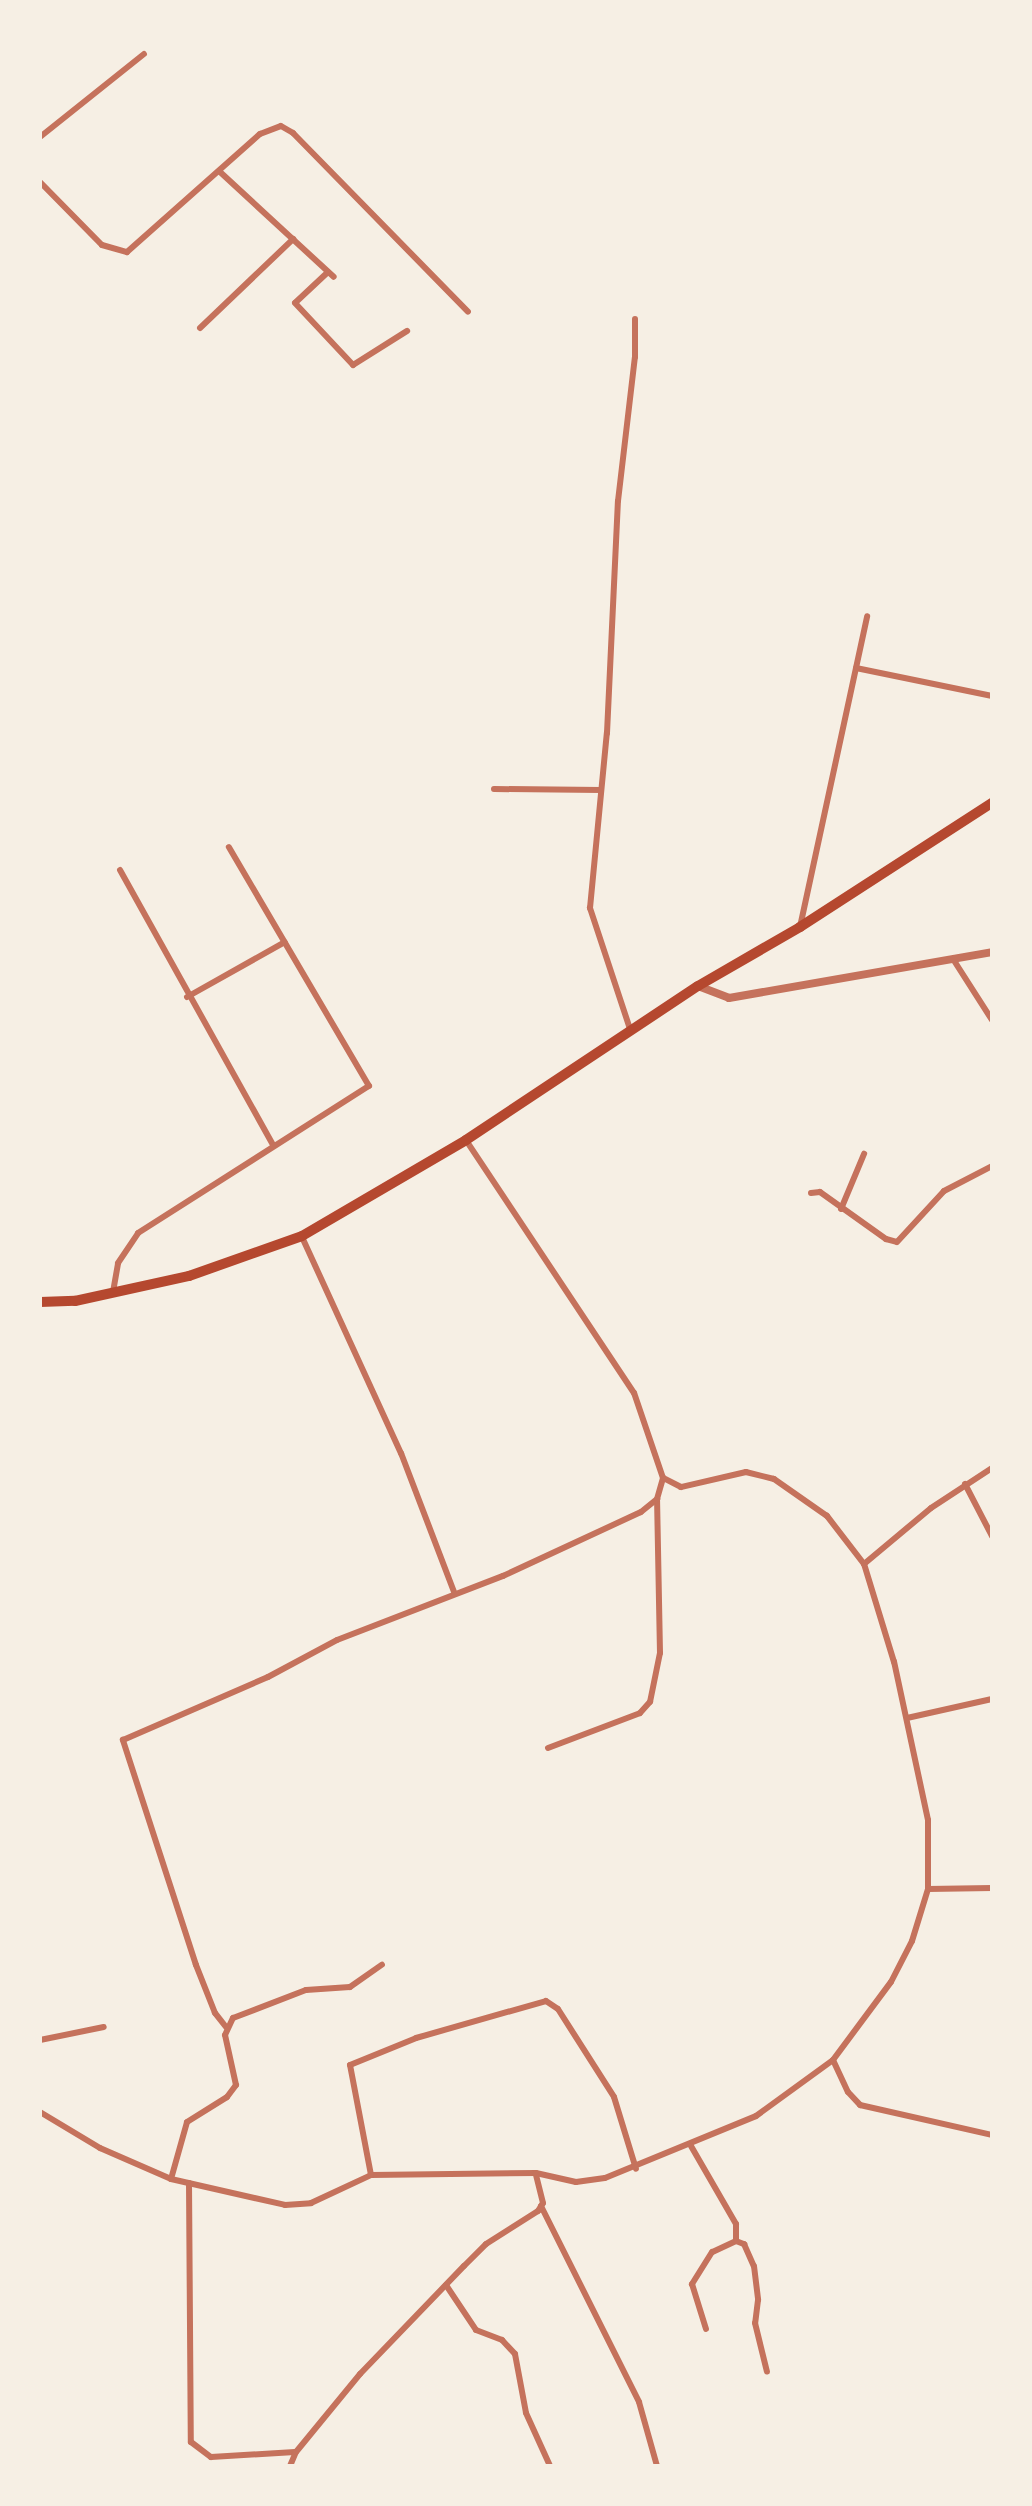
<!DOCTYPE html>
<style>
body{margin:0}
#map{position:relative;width:1032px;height:2506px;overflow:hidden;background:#f6efe4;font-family:"Sofia Sans Condensed",sans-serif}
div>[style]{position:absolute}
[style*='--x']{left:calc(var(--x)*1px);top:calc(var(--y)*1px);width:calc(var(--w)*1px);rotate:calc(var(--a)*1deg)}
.minor>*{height:6px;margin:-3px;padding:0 3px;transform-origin:3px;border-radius:3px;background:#c5725c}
.tertiary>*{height:8px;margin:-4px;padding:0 4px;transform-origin:4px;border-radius:4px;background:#c5725c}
.primary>*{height:10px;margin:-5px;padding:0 5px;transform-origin:5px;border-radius:5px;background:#b5482f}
span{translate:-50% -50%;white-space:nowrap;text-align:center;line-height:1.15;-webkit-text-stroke:9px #f6efe4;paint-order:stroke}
.frame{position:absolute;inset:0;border:42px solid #f6efe4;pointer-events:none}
</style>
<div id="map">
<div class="minor">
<div style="--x:40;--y:137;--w:133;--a:-38.6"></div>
<div style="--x:219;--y:171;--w:156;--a:42.7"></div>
<div style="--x:40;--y:182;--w:88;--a:45.5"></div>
<div style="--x:102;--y:245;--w:26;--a:16"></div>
<div style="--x:127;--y:252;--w:178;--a:-41.6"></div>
<div style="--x:260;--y:134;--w:22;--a:-21"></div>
<div style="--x:281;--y:126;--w:14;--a:30"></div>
<div style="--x:293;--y:133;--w:250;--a:45.6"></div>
<div style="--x:328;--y:272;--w:45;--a:136.8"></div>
<div style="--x:295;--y:303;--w:85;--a:46.9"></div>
<div style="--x:353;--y:365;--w:64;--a:-32.2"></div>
<div style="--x:200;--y:328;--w:129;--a:-43.7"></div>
<div style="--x:856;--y:668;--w:139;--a:11.6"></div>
<div style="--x:494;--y:789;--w:107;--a:0.5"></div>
<div style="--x:120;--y:870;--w:315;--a:60.9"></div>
<div style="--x:800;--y:927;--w:318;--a:-77.8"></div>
<div style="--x:953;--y:959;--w:72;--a:57.4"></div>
<div style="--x:187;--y:997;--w:112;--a:-29.3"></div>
<div style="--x:631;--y:1032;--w:131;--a:-108.3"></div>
<div style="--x:590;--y:908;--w:176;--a:-84.5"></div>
<div style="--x:607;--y:733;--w:232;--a:-87.3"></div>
<div style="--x:618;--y:501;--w:145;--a:-83.3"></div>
<div style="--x:635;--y:357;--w:38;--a:-90"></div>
<div style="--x:811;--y:1193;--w:9;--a:-6"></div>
<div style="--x:820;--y:1192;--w:81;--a:35.5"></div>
<div style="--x:886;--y:1239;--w:11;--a:15"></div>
<div style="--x:897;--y:1242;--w:69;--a:-47.3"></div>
<div style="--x:944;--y:1191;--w:54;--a:-27.5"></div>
<div style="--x:841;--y:1209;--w:60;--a:-67.3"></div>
<div style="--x:302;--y:1237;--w:238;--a:65.4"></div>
<div style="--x:401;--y:1453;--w:149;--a:69.1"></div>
<div style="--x:113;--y:1292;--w:29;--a:-80"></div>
<div style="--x:118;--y:1263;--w:36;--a:-56"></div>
<div style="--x:138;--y:1233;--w:274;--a:-32.5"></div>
<div style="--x:369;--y:1086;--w:277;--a:-120.4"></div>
<div style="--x:965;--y:1484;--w:59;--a:62.6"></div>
<div style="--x:864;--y:1564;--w:87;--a:-39.9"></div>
<div style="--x:931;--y:1508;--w:73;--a:-33.3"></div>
<div style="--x:907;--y:1718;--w:87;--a:-12.6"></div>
<div style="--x:548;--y:1748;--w:98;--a:-20.8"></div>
<div style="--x:640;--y:1713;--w:15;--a:-48"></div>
<div style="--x:650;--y:1702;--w:50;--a:-78.5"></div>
<div style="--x:660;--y:1653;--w:152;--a:-91.1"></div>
<div style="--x:928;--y:1889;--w:64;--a:-0.9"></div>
<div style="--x:226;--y:2027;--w:18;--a:-128"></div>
<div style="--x:215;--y:2013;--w:52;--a:-111.6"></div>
<div style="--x:196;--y:1965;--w:237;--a:-108"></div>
<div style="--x:123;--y:1740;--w:158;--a:-23.5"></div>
<div style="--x:268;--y:1677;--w:78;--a:-28.2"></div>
<div style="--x:337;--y:1640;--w:178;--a:-21.1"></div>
<div style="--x:503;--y:1576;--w:152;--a:-24.9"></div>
<div style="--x:641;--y:1512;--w:21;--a:-39"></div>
<div style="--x:657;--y:1499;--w:22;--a:-74"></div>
<div style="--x:40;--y:2040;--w:65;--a:-11.5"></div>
<div style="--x:833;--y:2060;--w:35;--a:65"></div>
<div style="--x:848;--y:2092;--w:18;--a:47"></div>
<div style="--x:860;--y:2105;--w:135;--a:12.8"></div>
<div style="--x:40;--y:2112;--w:70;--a:31"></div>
<div style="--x:100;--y:2148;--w:77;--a:23.6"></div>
<div style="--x:171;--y:2179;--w:117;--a:12.8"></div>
<div style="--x:285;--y:2205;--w:26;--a:-4"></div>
<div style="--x:311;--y:2203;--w:66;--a:-25"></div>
<div style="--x:371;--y:2175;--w:165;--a:-0.7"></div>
<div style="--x:536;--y:2173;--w:41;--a:12.7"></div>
<div style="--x:576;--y:2182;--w:29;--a:-8"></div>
<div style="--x:605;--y:2178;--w:163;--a:-22.3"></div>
<div style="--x:756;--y:2116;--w:95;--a:-36"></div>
<div style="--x:833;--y:2060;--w:97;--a:-53.4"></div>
<div style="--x:891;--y:1982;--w:46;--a:-62.9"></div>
<div style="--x:912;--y:1941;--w:54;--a:-72.9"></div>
<div style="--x:928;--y:1889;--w:69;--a:-90"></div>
<div style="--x:928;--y:1820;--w:162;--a:-102.1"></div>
<div style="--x:894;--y:1662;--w:102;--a:-107"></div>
<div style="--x:864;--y:1564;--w:61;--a:-127.6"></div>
<div style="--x:827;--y:1516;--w:65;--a:-145.1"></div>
<div style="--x:774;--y:1479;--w:29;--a:-166"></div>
<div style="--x:746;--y:1472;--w:67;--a:167"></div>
<div style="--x:681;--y:1487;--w:20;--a:-153"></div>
<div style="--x:663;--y:1478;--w:90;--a:-108.8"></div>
<div style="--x:634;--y:1393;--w:304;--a:-123.6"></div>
<div style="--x:691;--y:2146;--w:90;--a:60"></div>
<div style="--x:736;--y:2224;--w:17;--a:90"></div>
<div style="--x:736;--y:2241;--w:26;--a:155"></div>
<div style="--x:712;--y:2252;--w:38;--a:122"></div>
<div style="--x:692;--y:2284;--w:47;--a:72.7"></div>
<div style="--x:371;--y:2175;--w:112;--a:-100.8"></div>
<div style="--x:350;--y:2065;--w:71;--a:-22.2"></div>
<div style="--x:416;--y:2038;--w:135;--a:-15.9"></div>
<div style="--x:546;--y:2001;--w:14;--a:34"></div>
<div style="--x:558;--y:2009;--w:104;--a:57.5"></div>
<div style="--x:614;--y:2097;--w:75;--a:73"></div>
<div style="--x:171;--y:2179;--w:59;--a:-74.3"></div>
<div style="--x:187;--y:2122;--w:47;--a:-32"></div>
<div style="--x:227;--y:2097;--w:15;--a:-53"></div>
<div style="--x:236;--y:2085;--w:51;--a:-102.4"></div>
<div style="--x:225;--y:2035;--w:19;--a:-65"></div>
<div style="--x:233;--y:2018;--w:78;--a:-21"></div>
<div style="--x:306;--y:1990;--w:44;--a:-3.9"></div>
<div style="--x:350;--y:1987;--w:39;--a:-35"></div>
<div style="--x:189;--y:2183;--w:259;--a:89.6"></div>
<div style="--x:191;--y:2442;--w:25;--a:37"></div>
<div style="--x:211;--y:2457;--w:84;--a:-3.4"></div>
<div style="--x:541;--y:2206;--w:219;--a:63.4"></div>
<div style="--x:639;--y:2402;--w:66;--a:74.3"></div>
<div style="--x:736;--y:2241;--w:9;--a:21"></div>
<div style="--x:744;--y:2244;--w:24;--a:66"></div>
<div style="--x:754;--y:2266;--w:34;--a:83"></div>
<div style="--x:758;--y:2300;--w:23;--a:97"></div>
<div style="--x:755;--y:2323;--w:50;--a:76.2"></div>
<div style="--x:446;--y:2285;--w:54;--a:56.3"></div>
<div style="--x:476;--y:2330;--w:28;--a:21"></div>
<div style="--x:502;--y:2340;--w:19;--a:47"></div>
<div style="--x:515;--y:2354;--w:60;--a:79.4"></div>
<div style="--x:526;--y:2413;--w:58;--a:65.6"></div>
<div style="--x:290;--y:2466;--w:15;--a:-67"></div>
<div style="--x:296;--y:2452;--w:101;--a:-50.6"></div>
<div style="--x:360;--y:2374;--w:150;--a:-46.1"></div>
<div style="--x:464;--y:2266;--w:31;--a:-45"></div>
<div style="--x:486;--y:2244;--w:62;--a:-32.4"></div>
<div style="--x:538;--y:2211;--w:9;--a:-58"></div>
<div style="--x:543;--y:2203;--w:30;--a:-104"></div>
</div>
<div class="tertiary">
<div style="--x:698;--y:986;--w:33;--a:21"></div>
<div style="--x:729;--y:998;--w:267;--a:-9.9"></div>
</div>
<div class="primary">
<div style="--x:40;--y:1302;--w:35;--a:-2"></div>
<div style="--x:75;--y:1301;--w:117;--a:-12.4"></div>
<div style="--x:189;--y:1276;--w:120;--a:-19.5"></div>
<div style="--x:302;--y:1236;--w:190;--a:-30.3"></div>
<div style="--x:466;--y:1140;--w:278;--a:-33.6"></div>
<div style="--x:698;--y:986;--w:118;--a:-30"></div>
<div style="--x:800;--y:927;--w:229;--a:-32.9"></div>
</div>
<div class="frame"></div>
</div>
